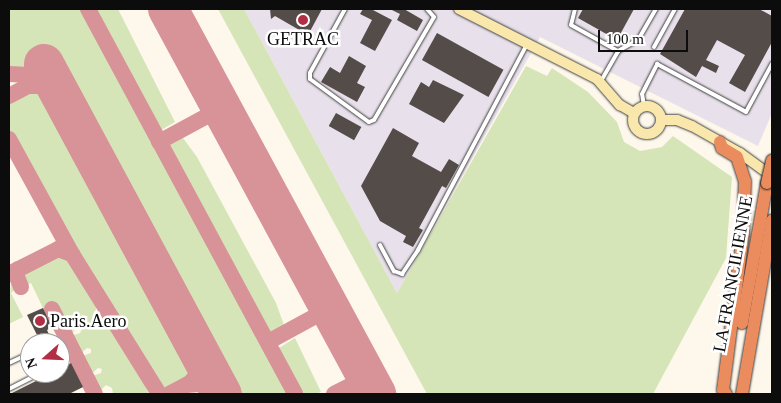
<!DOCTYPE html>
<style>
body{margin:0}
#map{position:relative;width:781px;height:403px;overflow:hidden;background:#fef8ec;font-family:"Times New Roman",serif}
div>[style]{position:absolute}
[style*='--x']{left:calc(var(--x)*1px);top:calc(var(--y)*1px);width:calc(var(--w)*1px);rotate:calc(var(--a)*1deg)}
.industrial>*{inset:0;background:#e8e0ea}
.green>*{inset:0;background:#d5e5b8}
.taxiway>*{height:16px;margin:-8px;padding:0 8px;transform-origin:8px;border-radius:8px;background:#d89398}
.runway>*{height:40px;margin:-20px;padding:0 20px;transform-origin:20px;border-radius:20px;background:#d89398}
.building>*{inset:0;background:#534c49;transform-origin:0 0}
.roads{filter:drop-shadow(0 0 1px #3f3f3f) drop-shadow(0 0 1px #3f3f3f)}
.lane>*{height:4px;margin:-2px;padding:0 2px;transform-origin:2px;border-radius:2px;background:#fff}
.secondary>*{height:10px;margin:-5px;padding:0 5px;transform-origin:5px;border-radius:5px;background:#f9e7ab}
.secondary>.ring{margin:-5px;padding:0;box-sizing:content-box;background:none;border:10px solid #f9e7ab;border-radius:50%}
.highway>*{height:12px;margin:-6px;padding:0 6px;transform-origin:6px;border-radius:6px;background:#ea8c5e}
.bridges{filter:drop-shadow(0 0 1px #1d1d1d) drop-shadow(0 0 1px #1d1d1d)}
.highway-bridge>*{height:12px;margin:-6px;padding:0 6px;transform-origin:6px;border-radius:6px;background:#ea8c5e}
.dots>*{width:14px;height:14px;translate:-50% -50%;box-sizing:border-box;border:2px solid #fff;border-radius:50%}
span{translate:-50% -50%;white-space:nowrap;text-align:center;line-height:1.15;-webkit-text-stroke:5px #fff;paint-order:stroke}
.poi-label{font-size:18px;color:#0c0c0c}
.left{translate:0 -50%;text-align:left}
.street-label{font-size:18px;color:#0c0c0c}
.frame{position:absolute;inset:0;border:10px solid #0c0c0c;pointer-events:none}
.north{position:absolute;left:20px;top:333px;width:50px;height:50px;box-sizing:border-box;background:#fff;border:1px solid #9e9e9e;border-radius:50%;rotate:250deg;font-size:14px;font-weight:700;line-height:20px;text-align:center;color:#0c0c0c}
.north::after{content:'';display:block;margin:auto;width:18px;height:22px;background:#b12e45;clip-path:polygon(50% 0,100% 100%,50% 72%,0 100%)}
.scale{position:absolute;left:598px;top:30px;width:90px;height:22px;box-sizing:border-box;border:2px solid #0c0c0c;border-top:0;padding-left:6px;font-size:15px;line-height:18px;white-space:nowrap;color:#0c0c0c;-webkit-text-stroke:4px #fff;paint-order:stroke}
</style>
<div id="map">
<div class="industrial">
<div style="clip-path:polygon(244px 9px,772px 9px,772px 113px,758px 146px,540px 37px,397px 293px)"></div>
</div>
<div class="green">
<div style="clip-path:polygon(9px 9px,81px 9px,289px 394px,232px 394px,51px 60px,28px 71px,9px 71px)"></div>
<div style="clip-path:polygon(95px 9px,118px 9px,175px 122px,161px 130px)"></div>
<div style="clip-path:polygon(218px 9px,244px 9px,397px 293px,526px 66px,547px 76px,552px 68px,588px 92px,617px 122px,624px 142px,640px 151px,662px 147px,673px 136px,732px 177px,726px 258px,653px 394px,427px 394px)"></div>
<div style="clip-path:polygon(31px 89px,42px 91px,53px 101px,188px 349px,193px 364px,191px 372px,184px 382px,173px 388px,164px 389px,157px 384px,75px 254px,9px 132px,9px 100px)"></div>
<div style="clip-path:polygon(183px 138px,197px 157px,276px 303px,284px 325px,271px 333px,170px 145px)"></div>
<div style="clip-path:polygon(59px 253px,68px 255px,129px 352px,149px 394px,113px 394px,112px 388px,106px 385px,97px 394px,89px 377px,101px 373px,102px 369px,98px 368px,88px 377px,79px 357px,91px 353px,91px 349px,87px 348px,78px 356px,68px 337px,80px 333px,82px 329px,77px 328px,68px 337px,52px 307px,49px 309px,58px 326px,52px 327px,31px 283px,24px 286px,20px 273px)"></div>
<div style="clip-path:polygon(11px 279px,18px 287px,11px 293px,23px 317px,9px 324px)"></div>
<div style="clip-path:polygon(295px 338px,321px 392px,316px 394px,304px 394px,279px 348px)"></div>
</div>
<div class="taxiway">
<div style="--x:88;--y:9;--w:437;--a:61.7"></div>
<div style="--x:9;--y:74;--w:41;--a:2.8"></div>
<div style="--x:9;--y:96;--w:21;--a:-28"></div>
<div style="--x:28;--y:86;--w:15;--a:0"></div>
<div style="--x:43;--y:86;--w:14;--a:21"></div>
<div style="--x:56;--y:91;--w:23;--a:56"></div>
<div style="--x:9;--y:139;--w:131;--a:61.3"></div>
<div style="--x:72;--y:254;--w:165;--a:58.1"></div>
<div style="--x:159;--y:142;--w:72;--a:-28.4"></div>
<div style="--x:18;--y:269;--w:5;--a:112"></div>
<div style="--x:16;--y:274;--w:14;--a:69"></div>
<div style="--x:9;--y:274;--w:55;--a:-27"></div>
<div style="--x:58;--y:249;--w:15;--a:20"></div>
<div style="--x:52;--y:309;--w:95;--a:63.2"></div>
<div style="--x:268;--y:342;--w:71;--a:-28.7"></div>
<div style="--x:187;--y:385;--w:21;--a:-5"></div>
<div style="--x:208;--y:383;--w:18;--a:38"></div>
<div style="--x:169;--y:394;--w:24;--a:-28"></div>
<div style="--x:190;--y:383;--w:9;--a:-49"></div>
<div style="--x:196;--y:376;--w:17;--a:-77"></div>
<div style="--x:200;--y:359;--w:16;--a:-108"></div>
<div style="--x:334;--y:394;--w:37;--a:-27"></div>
</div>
<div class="runway">
<div style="--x:168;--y:9;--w:438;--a:61.6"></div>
<div style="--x:44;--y:64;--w:375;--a:61.7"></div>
</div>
<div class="building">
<div style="clip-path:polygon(270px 9px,322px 9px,308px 35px,275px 16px,271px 19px)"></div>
<div style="clip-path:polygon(363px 9px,371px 9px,392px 20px,375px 51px,360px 43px,372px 20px,360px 14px)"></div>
<div style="clip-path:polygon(390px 9px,404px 9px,423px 20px,417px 31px,397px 20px,400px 14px)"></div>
<div style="clip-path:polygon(583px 9px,634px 9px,617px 40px,578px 18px)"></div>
<div style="clip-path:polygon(685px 9px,759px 9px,772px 16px,772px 42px,745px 92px,729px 83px,745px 55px,717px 40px,706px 60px,719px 66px,716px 73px,702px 66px,696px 77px,660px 54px)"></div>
<div style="left:437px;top:33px;width:76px;height:31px;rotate:29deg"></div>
<div style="clip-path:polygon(349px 56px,366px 66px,357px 83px,365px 87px,357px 102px,321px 82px,330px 67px,340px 73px)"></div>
<div style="clip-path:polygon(433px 80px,464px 95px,444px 123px,409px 104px,421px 82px,429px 87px)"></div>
<div style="left:336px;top:113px;width:29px;height:15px;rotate:29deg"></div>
<div style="clip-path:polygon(393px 128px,419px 143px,412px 156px,441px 172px,449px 159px,459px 165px,446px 188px,442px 186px,419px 228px,423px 230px,413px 247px,403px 242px,406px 236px,380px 221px,361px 186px)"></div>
<div style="clip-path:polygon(43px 308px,52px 327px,47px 330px,53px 343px,44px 343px,40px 334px,37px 335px,27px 315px)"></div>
<div style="clip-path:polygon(71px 363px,83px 387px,69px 394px,10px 394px,52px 373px,60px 373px,60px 369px)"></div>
</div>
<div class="roads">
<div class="lane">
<div style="--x:345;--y:9;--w:73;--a:118.7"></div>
<div style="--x:310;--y:73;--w:6;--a:90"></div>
<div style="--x:310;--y:79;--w:73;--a:36.1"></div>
<div style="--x:369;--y:122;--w:5;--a:-22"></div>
<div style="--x:374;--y:120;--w:119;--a:-59.8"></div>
<div style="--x:434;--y:17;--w:11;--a:-131"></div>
<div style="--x:575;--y:9;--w:16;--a:104"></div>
<div style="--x:571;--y:25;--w:54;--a:29"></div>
<div style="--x:654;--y:47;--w:43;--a:-61.1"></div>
<div style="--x:601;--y:81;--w:34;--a:-60"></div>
<div style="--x:618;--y:51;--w:23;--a:-29"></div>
<div style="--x:638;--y:40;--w:36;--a:-60"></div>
<div style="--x:644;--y:106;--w:12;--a:-99"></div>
<div style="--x:642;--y:94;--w:34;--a:-63"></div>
<div style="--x:657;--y:64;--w:101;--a:28.3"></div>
<div style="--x:746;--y:112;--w:55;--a:-61.6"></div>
<div style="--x:380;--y:245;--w:30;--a:62"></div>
<div style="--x:394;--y:271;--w:9;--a:21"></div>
<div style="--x:402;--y:274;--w:29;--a:-56"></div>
<div style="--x:418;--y:250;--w:233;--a:-62.1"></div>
<div style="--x:9;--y:363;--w:23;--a:-25"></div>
<div style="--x:9;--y:389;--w:35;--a:-27"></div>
</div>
<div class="secondary">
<div style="--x:459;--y:9;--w:155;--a:26.9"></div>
<div style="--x:597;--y:79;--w:35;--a:49"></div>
<div style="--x:620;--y:105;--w:16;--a:30"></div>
<div class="ring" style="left:633px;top:106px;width:18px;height:18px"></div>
<div style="--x:662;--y:120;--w:15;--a:0"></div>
<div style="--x:677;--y:120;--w:16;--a:22"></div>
<div style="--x:692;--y:126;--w:55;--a:29.4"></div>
<div style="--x:740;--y:153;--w:39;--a:36"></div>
</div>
<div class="highway">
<div style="--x:720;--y:142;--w:6;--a:72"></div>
<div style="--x:722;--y:148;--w:17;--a:31"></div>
<div style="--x:737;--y:157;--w:25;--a:72"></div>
<div style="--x:745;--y:181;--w:53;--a:92.2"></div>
<div style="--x:743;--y:234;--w:157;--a:97.3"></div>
<div style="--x:723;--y:390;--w:5;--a:53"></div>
<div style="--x:742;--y:323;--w:142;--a:-79.9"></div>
<div style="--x:742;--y:394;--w:176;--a:-80.2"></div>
</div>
</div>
<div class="bridges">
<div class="highway-bridge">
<div style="--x:767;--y:183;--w:23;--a:-77"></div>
</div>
</div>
<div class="dots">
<div style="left:303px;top:20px;background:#b12e45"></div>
<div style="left:40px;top:321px;background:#b12e45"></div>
</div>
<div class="poi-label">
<span style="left:303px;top:39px">GETRAC</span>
<span class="left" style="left:50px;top:321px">Paris.Aero</span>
</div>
<div class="street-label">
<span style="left:733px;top:274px;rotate:-80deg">LA FRANCILIENNE</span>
</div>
<div class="frame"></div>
<div class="north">N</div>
<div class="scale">100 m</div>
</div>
